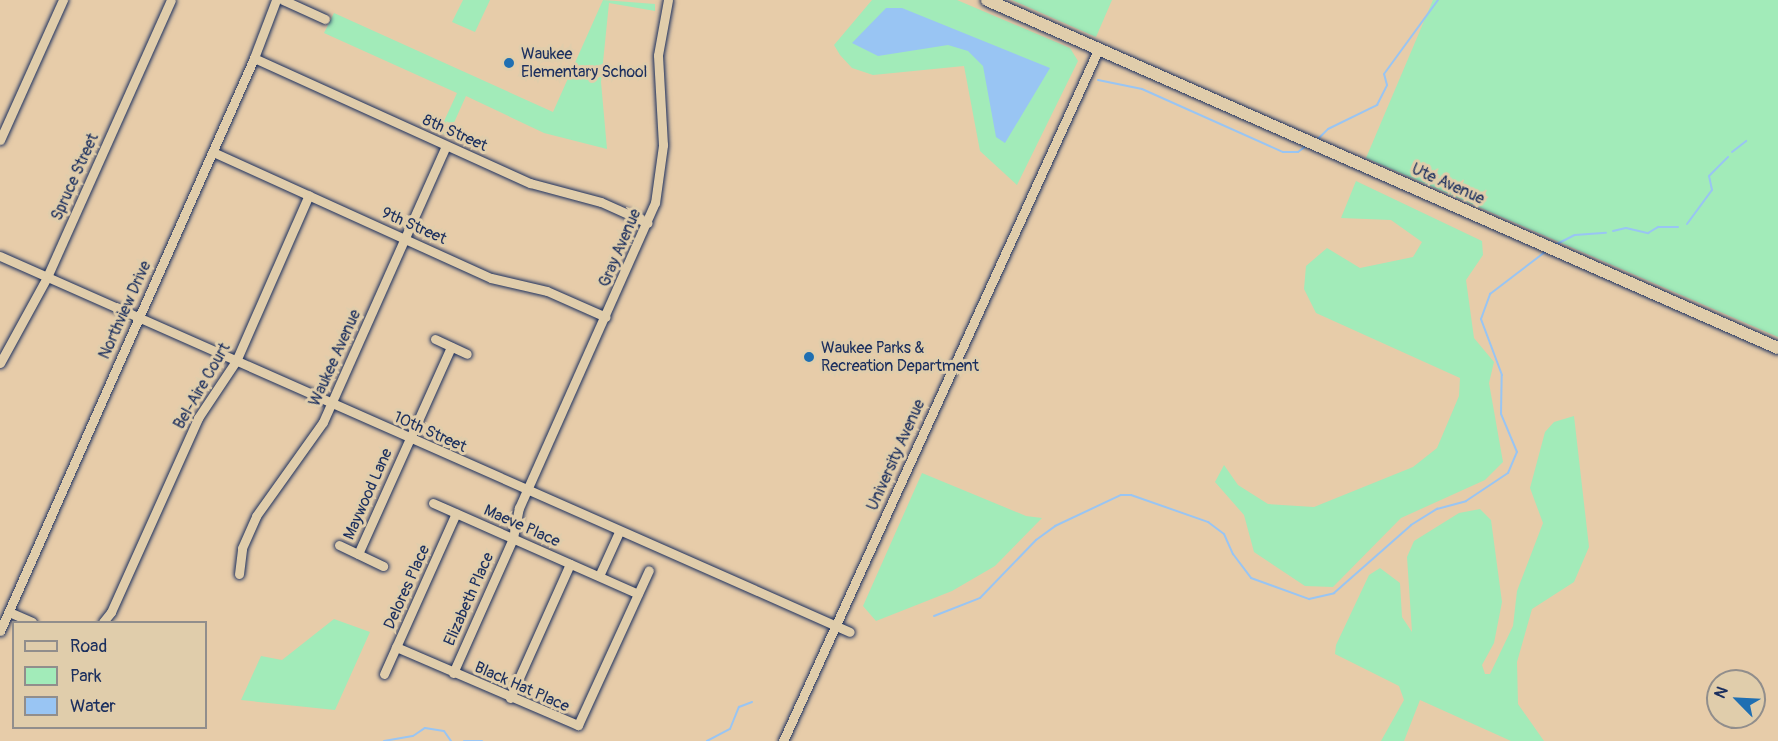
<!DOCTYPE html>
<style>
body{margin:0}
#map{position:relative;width:1778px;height:741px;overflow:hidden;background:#e7cca9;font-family:Pangolin,sans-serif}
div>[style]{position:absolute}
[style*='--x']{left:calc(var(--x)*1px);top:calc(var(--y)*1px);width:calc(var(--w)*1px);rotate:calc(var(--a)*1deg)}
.green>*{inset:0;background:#a2ebb9}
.water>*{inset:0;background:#99c5f3}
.stream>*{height:2px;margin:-1px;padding:0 1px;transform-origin:1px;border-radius:1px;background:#99c5f3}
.roads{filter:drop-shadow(0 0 2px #1b2f5e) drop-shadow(0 0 2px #1b2f5e)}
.minor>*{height:9px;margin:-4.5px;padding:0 4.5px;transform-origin:4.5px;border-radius:4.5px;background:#e0cdab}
.major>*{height:12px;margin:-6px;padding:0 6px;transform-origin:6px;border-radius:6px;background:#e0cdab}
.dots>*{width:16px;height:16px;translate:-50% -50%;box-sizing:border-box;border:3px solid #e0cdab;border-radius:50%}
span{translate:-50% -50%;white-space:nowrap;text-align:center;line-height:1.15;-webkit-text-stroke:6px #e0cdab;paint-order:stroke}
.poi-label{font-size:16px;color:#1b2f5e}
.left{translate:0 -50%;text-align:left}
.street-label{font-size:16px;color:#1b2f5e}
.legend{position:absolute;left:12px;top:621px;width:195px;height:108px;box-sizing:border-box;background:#e0cdab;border:2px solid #918e8c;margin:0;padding:8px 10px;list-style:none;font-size:18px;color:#1b2f5e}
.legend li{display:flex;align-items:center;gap:12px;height:30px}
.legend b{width:30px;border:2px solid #918e8c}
.north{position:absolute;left:1706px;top:669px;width:60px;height:60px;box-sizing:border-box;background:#e0cdab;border:2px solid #918e8c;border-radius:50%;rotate:294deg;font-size:16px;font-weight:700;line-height:24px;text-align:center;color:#1b2f5e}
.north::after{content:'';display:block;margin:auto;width:21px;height:27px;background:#1f6fb2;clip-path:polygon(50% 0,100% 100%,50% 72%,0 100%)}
</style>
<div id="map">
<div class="green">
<div style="clip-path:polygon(463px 0,490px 0,475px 32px,452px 22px)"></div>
<div style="clip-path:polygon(603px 0,655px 4px,655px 11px,609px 3px,601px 82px,607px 149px,544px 133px,466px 96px,448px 136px,439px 132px,457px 93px,324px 33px,334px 13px,553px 112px)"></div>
<div style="clip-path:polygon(872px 0,957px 0,1070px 48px,1078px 61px,1017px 185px,980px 151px,964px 66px,873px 75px,852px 68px,840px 55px,834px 45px)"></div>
<div style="clip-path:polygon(1012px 0,1112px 0,1096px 37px)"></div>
<div style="clip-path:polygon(1433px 0,1778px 0,1778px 337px,1366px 158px)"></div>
<div style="clip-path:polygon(1356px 181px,1482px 241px,1483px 255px,1466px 280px,1474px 338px,1494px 362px,1489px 383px,1503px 462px,1485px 480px,1401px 518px,1333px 587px,1305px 586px,1254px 552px,1244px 515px,1215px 482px,1224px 465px,1238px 485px,1268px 504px,1314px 507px,1413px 467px,1437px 448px,1459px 396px,1460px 378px,1316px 313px,1304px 289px,1306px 266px,1327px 248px,1360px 268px,1413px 257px,1422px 242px,1391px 220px,1341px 218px)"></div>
<div style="clip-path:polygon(1574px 416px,1589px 547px,1574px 582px,1532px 609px,1517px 662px,1518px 704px,1544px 741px,1511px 741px,1420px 700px,1404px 741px,1381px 741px,1404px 700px,1399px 686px,1335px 654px,1336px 645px,1369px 575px,1380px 568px,1400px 583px,1402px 617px,1412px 632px,1407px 557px,1414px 541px,1459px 513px,1480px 509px,1491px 520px,1502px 602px,1494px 643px,1482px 665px,1485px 674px,1490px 674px,1513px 626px,1517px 591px,1543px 523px,1530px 488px,1545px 432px,1554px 422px)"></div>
<div style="clip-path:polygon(922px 473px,1026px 516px,1042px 518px,995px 566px,952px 591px,876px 621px,863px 606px)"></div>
<div style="clip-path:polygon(334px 619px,370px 632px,335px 710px,241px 700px,261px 656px,282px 660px)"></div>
</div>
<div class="water">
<div style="clip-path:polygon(886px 8px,902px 8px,1050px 68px,1005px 143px,996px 137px,983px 66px,968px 51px,948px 45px,878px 56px,852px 43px)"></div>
</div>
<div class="stream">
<div style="--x:1098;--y:80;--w:45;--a:11.6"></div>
<div style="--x:1142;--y:89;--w:154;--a:24.1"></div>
<div style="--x:1283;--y:152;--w:15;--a:0"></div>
<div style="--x:1298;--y:152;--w:10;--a:-37"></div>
<div style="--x:1318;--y:139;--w:14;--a:-45"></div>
<div style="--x:1328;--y:129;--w:55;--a:-26.1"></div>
<div style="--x:1377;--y:105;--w:22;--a:-63"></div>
<div style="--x:1387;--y:85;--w:11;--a:-105"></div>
<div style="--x:1384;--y:74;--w:92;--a:-53.9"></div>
<div style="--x:1732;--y:152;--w:18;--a:-38"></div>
<div style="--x:1687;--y:224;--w:42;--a:-53.7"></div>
<div style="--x:1712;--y:190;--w:14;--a:-102"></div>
<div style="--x:1709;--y:176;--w:27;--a:-45"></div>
<div style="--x:1613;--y:231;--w:13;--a:-13"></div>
<div style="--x:1626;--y:228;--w:23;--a:13"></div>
<div style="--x:1648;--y:233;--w:12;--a:-31"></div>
<div style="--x:1658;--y:227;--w:20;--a:0"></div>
<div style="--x:1555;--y:245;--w:22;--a:-27"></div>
<div style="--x:1575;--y:235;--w:31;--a:-4"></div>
<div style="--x:934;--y:616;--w:49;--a:-21.4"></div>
<div style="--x:980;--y:598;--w:81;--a:-46"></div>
<div style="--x:1036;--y:540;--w:24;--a:-36"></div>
<div style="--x:1055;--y:526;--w:73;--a:-25.2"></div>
<div style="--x:1121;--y:495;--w:10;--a:0"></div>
<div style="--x:1131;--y:495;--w:82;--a:19.3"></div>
<div style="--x:1208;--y:522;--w:20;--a:37"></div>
<div style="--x:1224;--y:534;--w:22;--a:66"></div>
<div style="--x:1233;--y:554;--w:30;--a:53"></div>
<div style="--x:1251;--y:578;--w:62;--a:19.9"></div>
<div style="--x:1309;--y:599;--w:26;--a:-13"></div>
<div style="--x:1334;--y:593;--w:103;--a:-41.4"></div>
<div style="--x:1411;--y:525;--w:31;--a:-32"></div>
<div style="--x:1437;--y:509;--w:30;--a:-15"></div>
<div style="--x:1466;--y:501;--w:50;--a:-33.7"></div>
<div style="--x:1508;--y:473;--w:23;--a:-67"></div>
<div style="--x:1517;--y:452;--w:41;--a:-112.8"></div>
<div style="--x:1501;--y:414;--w:39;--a:-89"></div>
<div style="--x:1502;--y:375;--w:60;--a:-110.6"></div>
<div style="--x:1481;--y:319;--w:27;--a:-70"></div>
<div style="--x:1490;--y:294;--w:69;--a:-37.4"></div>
<div style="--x:384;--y:741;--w:29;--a:-10"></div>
<div style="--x:413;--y:736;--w:14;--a:-34"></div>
<div style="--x:425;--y:728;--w:19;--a:9"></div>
<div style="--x:444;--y:731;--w:12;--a:55"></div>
<div style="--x:464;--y:741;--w:18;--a:0"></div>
<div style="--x:707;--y:741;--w:26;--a:-28"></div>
<div style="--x:730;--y:729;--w:24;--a:-68"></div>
<div style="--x:739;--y:707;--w:14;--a:-21"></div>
</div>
<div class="roads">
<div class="minor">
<div style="--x:283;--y:0;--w:46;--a:24.3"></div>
<div style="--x:254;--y:58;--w:303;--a:24.4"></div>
<div style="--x:530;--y:183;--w:73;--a:15"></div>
<div style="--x:601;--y:202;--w:51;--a:24.1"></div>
<div style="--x:0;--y:140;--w:154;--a:-65.8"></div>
<div style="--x:213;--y:152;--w:305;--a:24.4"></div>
<div style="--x:491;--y:278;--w:57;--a:13.1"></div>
<div style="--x:547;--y:291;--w:64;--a:23.8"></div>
<div style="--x:0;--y:256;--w:929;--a:23.86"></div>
<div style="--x:435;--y:339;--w:35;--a:25"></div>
<div style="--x:0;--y:363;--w:98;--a:-61.3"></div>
<div style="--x:47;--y:277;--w:303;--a:-65.9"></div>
<div style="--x:433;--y:503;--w:224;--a:23.9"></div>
<div style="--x:339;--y:545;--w:49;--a:25.5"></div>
<div style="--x:358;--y:554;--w:227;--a:-65.8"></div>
<div style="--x:239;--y:574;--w:26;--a:-83"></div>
<div style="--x:242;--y:548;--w:35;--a:-66"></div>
<div style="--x:256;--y:516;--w:115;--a:-54.5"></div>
<div style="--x:323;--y:422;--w:302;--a:-66"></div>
<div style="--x:599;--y:576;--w:48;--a:-65.6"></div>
<div style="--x:9;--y:612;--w:25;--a:23"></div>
<div style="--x:103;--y:622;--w:13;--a:-51"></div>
<div style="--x:111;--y:612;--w:213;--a:-65.8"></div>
<div style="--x:198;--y:418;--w:69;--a:-56.3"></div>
<div style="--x:236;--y:361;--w:181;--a:-66.3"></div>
<div style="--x:0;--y:631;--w:627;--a:-66.09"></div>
<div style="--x:254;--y:58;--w:62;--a:-69.2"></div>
<div style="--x:396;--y:647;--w:198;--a:23.2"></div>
<div style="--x:578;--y:725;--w:170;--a:-65.4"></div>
<div style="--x:453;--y:673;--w:148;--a:-66"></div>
<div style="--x:513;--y:538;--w:31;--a:-79"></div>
<div style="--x:519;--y:508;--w:334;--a:-66"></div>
<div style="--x:655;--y:203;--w:59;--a:-82.1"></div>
<div style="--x:663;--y:145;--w:90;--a:-93.2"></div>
<div style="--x:658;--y:55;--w:56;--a:-79.7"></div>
<div style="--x:384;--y:674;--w:176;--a:-65.9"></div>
<div style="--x:510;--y:698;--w:147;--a:-65.9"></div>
<div style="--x:783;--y:741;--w:759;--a:-65.49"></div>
</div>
<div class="major">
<div style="--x:987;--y:0;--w:864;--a:23.75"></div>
</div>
</div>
<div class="dots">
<div style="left:509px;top:63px;background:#1f6fb2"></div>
<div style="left:809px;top:357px;background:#1f6fb2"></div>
</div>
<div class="poi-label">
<span class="left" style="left:521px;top:63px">Waukee<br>Elementary School</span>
<span class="left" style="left:821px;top:357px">Waukee Parks &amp;<br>Recreation Department</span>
</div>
<div class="street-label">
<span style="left:455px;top:133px;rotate:24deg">8th Street</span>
<span style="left:75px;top:177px;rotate:-66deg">Spruce Street</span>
<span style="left:1448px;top:184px;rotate:24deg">Ute Avenue</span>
<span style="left:414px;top:226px;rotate:24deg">9th Street</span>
<span style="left:620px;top:248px;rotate:-67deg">Gray Avenue</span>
<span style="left:125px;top:310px;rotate:-66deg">Northview Drive</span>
<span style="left:335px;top:358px;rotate:-66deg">Waukee Avenue</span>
<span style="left:202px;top:386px;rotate:-60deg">Bel-Aire Court</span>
<span style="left:430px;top:432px;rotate:24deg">10th Street</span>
<span style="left:896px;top:455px;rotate:-66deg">University Avenue</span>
<span style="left:368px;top:494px;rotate:-66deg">Maywood Lane</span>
<span style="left:522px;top:526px;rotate:24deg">Maeve Place</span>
<span style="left:407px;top:587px;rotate:-66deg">Delores Place</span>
<span style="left:469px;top:599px;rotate:-66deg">Elizabeth Place</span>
<span style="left:522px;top:687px;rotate:24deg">Black Hat Place</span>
</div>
<ul class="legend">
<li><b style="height:8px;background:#e0cdab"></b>Road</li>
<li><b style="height:16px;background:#a2ebb9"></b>Park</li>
<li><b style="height:16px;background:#99c5f3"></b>Water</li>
</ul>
<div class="north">N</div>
</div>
